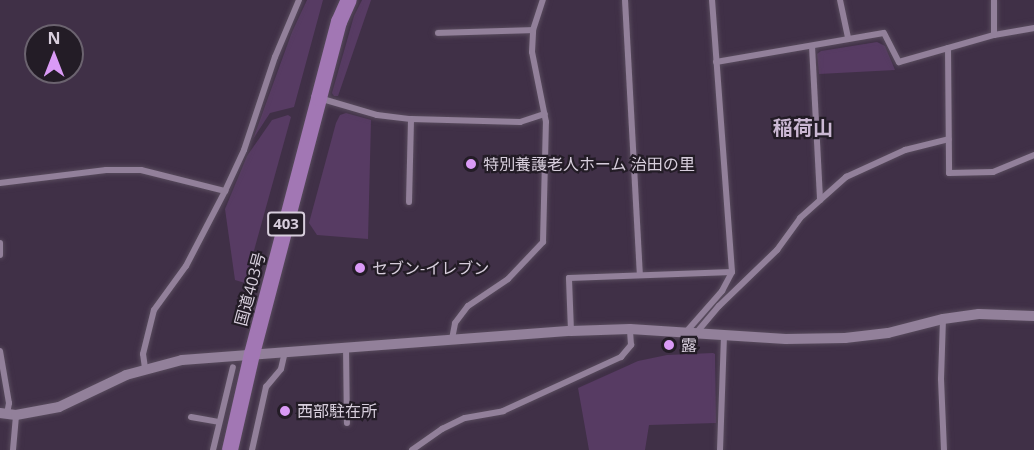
<!DOCTYPE html>
<meta charset="utf-8">
<style>
body{margin:0}
#map{position:relative;width:1034px;height:450px;overflow:hidden;background:#403047;font-family:"Open Sans","Noto Sans JP",sans-serif}
div>[style]{position:absolute}
[style*='--x']{left:calc(var(--x)*1px);top:calc(var(--y)*1px);width:calc(var(--w)*1px);rotate:calc(var(--a)*1deg)}
.green>*{inset:0;background:#573b63}
.roads{filter:drop-shadow(0 0 2px #584b5d) drop-shadow(0 0 2px #584b5d)}
.minor>*{height:6px;margin:-3px;padding:0 3px;transform-origin:3px;border-radius:3px;background:#92809a}
.tertiary>*{height:10px;margin:-5px;padding:0 5px;transform-origin:5px;border-radius:5px;background:#92809a}
.trunk>*{height:16px;margin:-8px;padding:0 8px;transform-origin:8px;border-radius:8px;background:#a277b4}
.dots>*{width:16px;height:16px;translate:-50% -50%;box-sizing:border-box;border:3px solid #231c26;border-radius:50%}
span{translate:-50% -50%;white-space:nowrap;text-align:center;line-height:1.15;-webkit-text-stroke:4.5px #231c26;paint-order:stroke}
.shield-label span{padding:2px 4px;background:#231c26;border:2px solid;border-radius:4px;-webkit-text-stroke-width:0}
.shield-label{font-size:15px;color:#d7cedc;font-weight:700}
.poi-label{font-size:16px;color:#d7cedc}
.left{translate:0 -50%;text-align:left}
.street-label{font-size:16px;color:#d7cedc}
.quarter-label{font-size:20px;color:#cbb8d3;font-weight:700}
.north{position:absolute;left:24px;top:24px;width:60px;height:60px;box-sizing:border-box;background:#231c26;border:2px solid #6b636f;border-radius:50%;rotate:0deg;font-size:16px;font-weight:700;line-height:24px;text-align:center;color:#d7cedc}
.north::after{content:'';display:block;margin:auto;width:21px;height:27px;background:#da9af6;clip-path:polygon(50% 0,100% 100%,50% 72%,0 100%)}
</style>
<div id="map">
<div class="green">
<div style="clip-path:polygon(307px 0,323px 0,294px 107px,270px 113px,253px 139px,292px 32px)"></div>
<div style="clip-path:polygon(362px 0,371px 0,338px 96px,334px 96px,332px 93px,354px 16px)"></div>
<div style="clip-path:polygon(877px 42px,885px 46px,895px 70px,819px 74px,817px 54px,821px 51px)"></div>
<div style="clip-path:polygon(346px 113px,371px 120px,368px 239px,317px 235px,309px 223px,336px 123px,340px 115px)"></div>
<div style="clip-path:polygon(288px 115px,291px 117px,245px 283px,235px 280px,225px 209px,247px 156px,272px 120px)"></div>
<div style="clip-path:polygon(713px 353px,715px 354px,716px 423px,649px 425px,645px 450px,589px 450px,578px 388px,638px 361px,667px 355px)"></div>
</div>
<div class="roads">
<div class="minor">
<div style="--x:625;--y:0;--w:275;--a:86.9"></div>
<div style="--x:840;--y:0;--w:39;--a:78"></div>
<div style="--x:994;--y:0;--w:35;--a:90"></div>
<div style="--x:438;--y:33;--w:95;--a:-1.8"></div>
<div style="--x:812;--y:46;--w:154;--a:87"></div>
<div style="--x:948;--y:48;--w:125;--a:89.5"></div>
<div style="--x:949;--y:173;--w:44;--a:-1.3"></div>
<div style="--x:993;--y:172;--w:44;--a:-22.5"></div>
<div style="--x:716;--y:62;--w:170;--a:-9.8"></div>
<div style="--x:884;--y:33;--w:33;--a:63"></div>
<div style="--x:899;--y:62;--w:99;--a:-15.9"></div>
<div style="--x:994;--y:35;--w:41;--a:-9.9"></div>
<div style="--x:319;--y:98;--w:60;--a:16.3"></div>
<div style="--x:377;--y:115;--w:34;--a:7"></div>
<div style="--x:411;--y:119;--w:109;--a:1.6"></div>
<div style="--x:520;--y:122;--w:26;--a:-18"></div>
<div style="--x:0;--y:183;--w:107;--a:-7"></div>
<div style="--x:106;--y:170;--w:35;--a:0"></div>
<div style="--x:141;--y:170;--w:87;--a:14"></div>
<div style="--x:409;--y:202;--w:83;--a:-88.6"></div>
<div style="--x:0;--y:243;--w:12;--a:90"></div>
<div style="--x:943;--y:319;--w:60;--a:91.9"></div>
<div style="--x:941;--y:379;--w:71;--a:87.6"></div>
<div style="--x:571;--y:331;--w:53;--a:-92.2"></div>
<div style="--x:569;--y:278;--w:163;--a:-2.1"></div>
<div style="--x:686;--y:332;--w:55;--a:-48.7"></div>
<div style="--x:722;--y:291;--w:21;--a:-62"></div>
<div style="--x:732;--y:272;--w:273;--a:-94.2"></div>
<div style="--x:697;--y:332;--w:34;--a:-50"></div>
<div style="--x:719;--y:306;--w:81;--a:-44"></div>
<div style="--x:777;--y:250;--w:39;--a:-54"></div>
<div style="--x:800;--y:218;--w:62;--a:-41.7"></div>
<div style="--x:846;--y:177;--w:65;--a:-24.6"></div>
<div style="--x:905;--y:150;--w:45;--a:-14"></div>
<div style="--x:452;--y:339;--w:16;--a:-79"></div>
<div style="--x:455;--y:323;--w:21;--a:-53"></div>
<div style="--x:468;--y:306;--w:48;--a:-34"></div>
<div style="--x:508;--y:279;--w:51;--a:-46.6"></div>
<div style="--x:543;--y:242;--w:120;--a:-88.6"></div>
<div style="--x:546;--y:122;--w:71;--a:-101.3"></div>
<div style="--x:532;--y:52;--w:22;--a:-87"></div>
<div style="--x:533;--y:30;--w:32;--a:-72"></div>
<div style="--x:346;--y:346;--w:77;--a:89.3"></div>
<div style="--x:0;--y:351;--w:53;--a:80.2"></div>
<div style="--x:9;--y:403;--w:11;--a:100"></div>
<div style="--x:145;--y:368;--w:14;--a:-98"></div>
<div style="--x:143;--y:354;--w:45;--a:-76"></div>
<div style="--x:154;--y:310;--w:54;--a:-54"></div>
<div style="--x:186;--y:266;--w:85;--a:-62.5"></div>
<div style="--x:225;--y:191;--w:45;--a:-65.1"></div>
<div style="--x:244;--y:150;--w:98;--a:-71.6"></div>
<div style="--x:275;--y:57;--w:62;--a:-67.2"></div>
<div style="--x:191;--y:417;--w:28;--a:10"></div>
<div style="--x:13;--y:450;--w:35;--a:-85"></div>
<div style="--x:213;--y:450;--w:85;--a:-76.5"></div>
<div style="--x:252;--y:450;--w:65;--a:-77.5"></div>
<div style="--x:266;--y:387;--w:23;--a:-50"></div>
<div style="--x:281;--y:369;--w:17;--a:-77"></div>
<div style="--x:412;--y:450;--w:37;--a:-35"></div>
<div style="--x:442;--y:429;--w:25;--a:-26"></div>
<div style="--x:465;--y:418;--w:39;--a:-10"></div>
<div style="--x:503;--y:411;--w:130;--a:-24.6"></div>
<div style="--x:621;--y:357;--w:16;--a:-50"></div>
<div style="--x:631;--y:345;--w:16;--a:-94"></div>
<div style="--x:720;--y:450;--w:116;--a:-88"></div>
</div>
<div class="tertiary">
<div style="--x:0;--y:413;--w:16;--a:7"></div>
<div style="--x:16;--y:415;--w:44;--a:-10.5"></div>
<div style="--x:59;--y:407;--w:74;--a:-25.5"></div>
<div style="--x:126;--y:375;--w:58;--a:-15"></div>
<div style="--x:182;--y:360;--w:390;--a:-4.3"></div>
<div style="--x:571;--y:331;--w:59;--a:-1.9"></div>
<div style="--x:630;--y:329;--w:156;--a:3.7"></div>
<div style="--x:786;--y:339;--w:59;--a:-1"></div>
<div style="--x:845;--y:338;--w:43;--a:-6.6"></div>
<div style="--x:888;--y:333;--w:57;--a:-14.3"></div>
<div style="--x:943;--y:319;--w:36;--a:-8"></div>
<div style="--x:979;--y:314;--w:55;--a:2.1"></div>
</div>
<div class="trunk">
<div style="--x:230;--y:450;--w:98;--a:-77.1"></div>
<div style="--x:252;--y:354;--w:265;--a:-75.3"></div>
<div style="--x:319;--y:98;--w:79;--a:-75.3"></div>
<div style="--x:339;--y:22;--w:24;--a:-66"></div>
</div>
</div>
<div class="dots">
<div style="left:471px;top:164px;background:#da9af6"></div>
<div style="left:360px;top:268px;background:#da9af6"></div>
<div style="left:669px;top:345px;background:#da9af6"></div>
<div style="left:285px;top:411px;background:#da9af6"></div>
</div>
<div class="shield-label">
<span style="left:286px;top:224px">403</span>
</div>
<div class="poi-label">
<span class="left" style="left:483px;top:164px">特別養護老人ホーム 治田の里</span>
<span class="left" style="left:372px;top:268px">セブン-イレブン</span>
<span class="left" style="left:681px;top:345px">露</span>
<span class="left" style="left:297px;top:411px">西部駐在所</span>
</div>
<div class="street-label">
<span style="left:250px;top:289px;rotate:-75deg">国道403号</span>
</div>
<div class="quarter-label">
<span style="left:803px;top:127px">稲荷山</span>
</div>
<div class="north">N</div>
</div>
